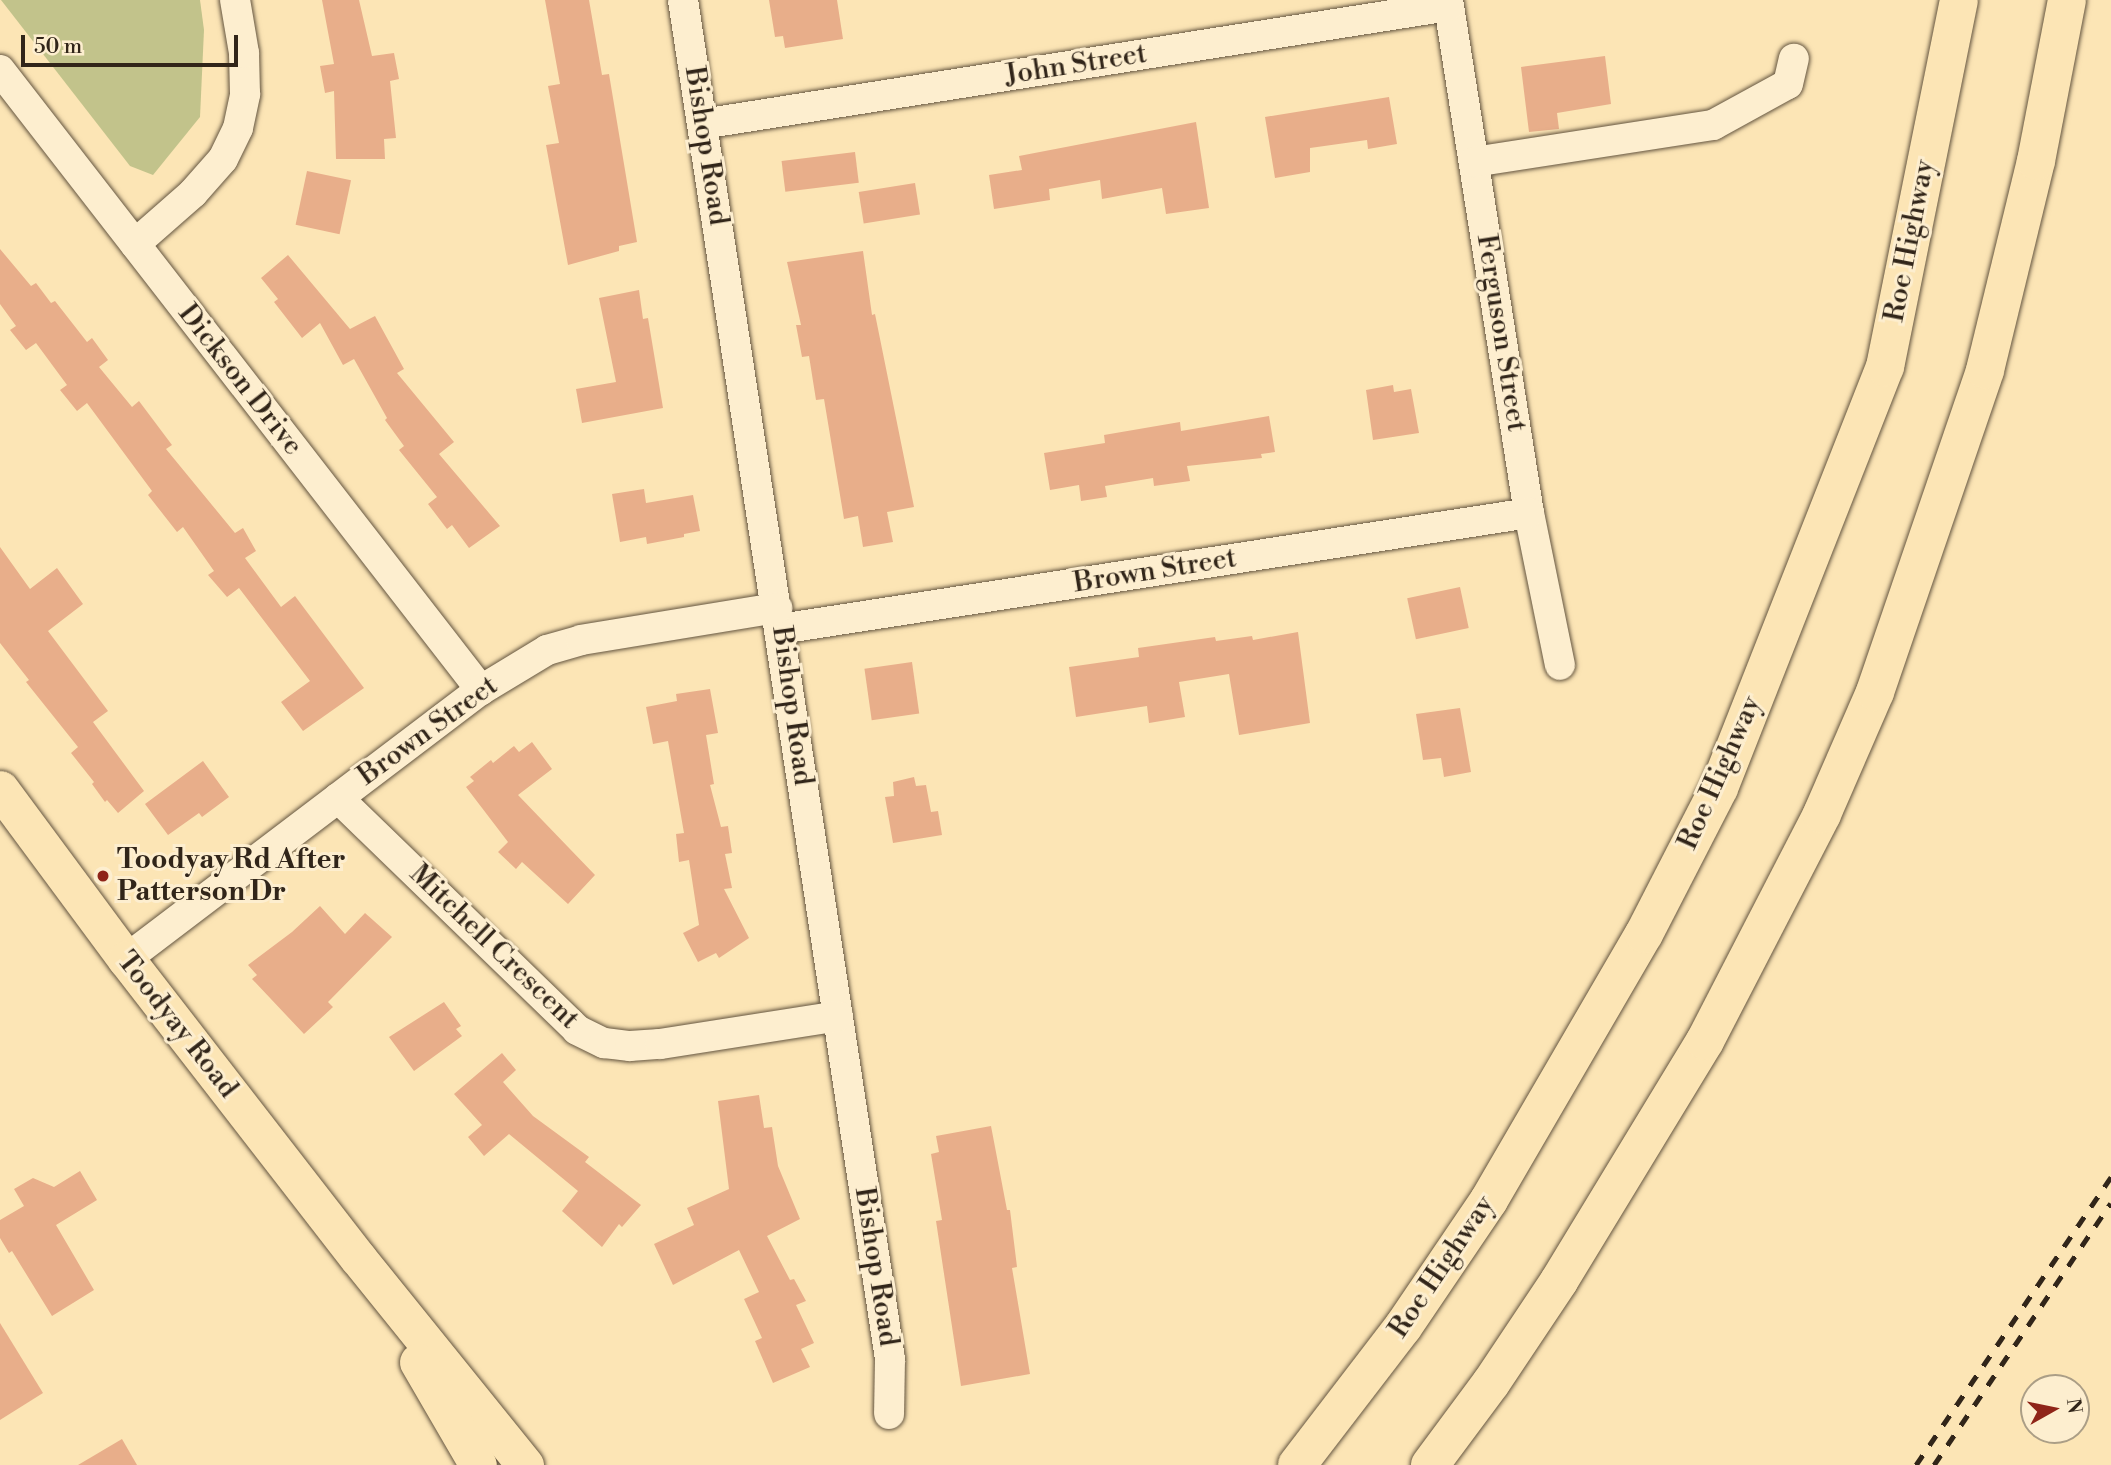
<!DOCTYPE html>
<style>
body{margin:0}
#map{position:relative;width:2111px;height:1465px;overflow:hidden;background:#fce5b5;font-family:"Libre Bodoni",serif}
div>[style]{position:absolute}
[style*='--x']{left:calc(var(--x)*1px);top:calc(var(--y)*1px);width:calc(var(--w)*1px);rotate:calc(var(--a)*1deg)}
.green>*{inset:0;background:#c2c38b}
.building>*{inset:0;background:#e8ae8a;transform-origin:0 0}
.roads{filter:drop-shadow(0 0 2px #645540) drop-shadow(0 0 2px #645540)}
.minor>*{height:30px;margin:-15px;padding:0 15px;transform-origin:15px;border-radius:15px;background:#fdeecf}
.major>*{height:37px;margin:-18.5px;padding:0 18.5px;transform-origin:18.5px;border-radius:18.5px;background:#fce5b5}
.highway>*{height:38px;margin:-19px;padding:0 19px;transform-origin:19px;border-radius:19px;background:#fce5b5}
.rail>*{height:5px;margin-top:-2.5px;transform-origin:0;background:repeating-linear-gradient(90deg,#312519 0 12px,transparent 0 24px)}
.dots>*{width:19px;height:19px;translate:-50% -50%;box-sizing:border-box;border:4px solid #fdeecf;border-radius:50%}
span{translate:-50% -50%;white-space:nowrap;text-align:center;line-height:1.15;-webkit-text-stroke:6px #fdeecf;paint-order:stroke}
.street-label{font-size:28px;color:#312519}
.poi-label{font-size:28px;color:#312519;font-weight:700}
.left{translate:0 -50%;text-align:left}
.north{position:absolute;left:2020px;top:1374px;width:70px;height:70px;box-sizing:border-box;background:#fdeecf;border:2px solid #ab9e86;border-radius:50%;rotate:81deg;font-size:19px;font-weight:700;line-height:28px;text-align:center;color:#312519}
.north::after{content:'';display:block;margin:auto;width:24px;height:32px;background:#8f2418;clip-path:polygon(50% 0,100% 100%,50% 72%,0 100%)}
.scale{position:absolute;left:21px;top:35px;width:217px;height:32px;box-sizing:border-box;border:4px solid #312519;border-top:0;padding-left:9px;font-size:21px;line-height:24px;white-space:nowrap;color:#312519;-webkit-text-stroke:5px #fdeecf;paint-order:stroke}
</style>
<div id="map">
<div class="green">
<div style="clip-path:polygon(1px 0,200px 0,204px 30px,200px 117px,153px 175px,130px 166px)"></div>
</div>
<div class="building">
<div style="clip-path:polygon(322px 0,359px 0,372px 56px,394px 53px,399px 79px,390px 81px,396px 138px,384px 139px,385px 159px,336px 159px,334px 91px,325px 93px,320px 66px,334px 64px)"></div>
<div style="clip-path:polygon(545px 0,589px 0,602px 75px,609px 74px,637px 242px,619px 246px,619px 251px,568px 265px,546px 145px,559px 143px,548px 86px,560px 84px)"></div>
<div style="clip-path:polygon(769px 0,837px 0,843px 39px,785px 48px,783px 36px,775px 37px)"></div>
<div style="clip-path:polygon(1605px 56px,1611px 104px,1557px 113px,1559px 129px,1529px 132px,1521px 67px)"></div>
<div style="clip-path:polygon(1389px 97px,1397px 144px,1368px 149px,1367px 140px,1310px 148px,1310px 172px,1275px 178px,1265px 117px)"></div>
<div style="clip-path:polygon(1196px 122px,1209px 208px,1166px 214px,1162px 188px,1102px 199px,1100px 180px,1049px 189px,1050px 200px,994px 209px,989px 175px,1022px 170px,1019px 156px)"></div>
<div style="left:855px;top:152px;width:31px;height:74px;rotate:83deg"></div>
<div style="left:307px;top:171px;width:45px;height:55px;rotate:12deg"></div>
<div style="left:915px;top:183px;width:32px;height:57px;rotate:81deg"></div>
<div style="clip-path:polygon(0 249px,31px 286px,36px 283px,51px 303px,55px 301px,87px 342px,92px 338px,108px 360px,99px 367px,132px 407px,139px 401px,172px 445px,166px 449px,235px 533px,243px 528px,256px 551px,245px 558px,281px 607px,295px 596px,364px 688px,303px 731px,281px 702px,310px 681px,239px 588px,227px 597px,208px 575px,214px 571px,183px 527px,177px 532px,148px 495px,152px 491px,87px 403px,77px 411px,60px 390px,67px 385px,36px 343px,26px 350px,10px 330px,16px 326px,0 304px)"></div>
<div style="clip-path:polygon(863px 251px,872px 315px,875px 314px,914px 507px,887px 512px,893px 542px,863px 547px,858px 516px,844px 519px,824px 399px,816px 400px,809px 356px,802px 357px,796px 325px,801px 325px,787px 262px)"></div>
<div style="clip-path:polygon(288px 255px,350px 329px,375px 316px,404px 369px,397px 373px,454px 442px,439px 454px,500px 526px,469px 548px,452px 525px,447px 529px,428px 504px,437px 497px,399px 450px,404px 446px,385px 420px,387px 418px,354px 359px,343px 365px,320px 323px,302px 338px,274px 302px,278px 299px,261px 278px)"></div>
<div style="clip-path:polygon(639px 290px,643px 319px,648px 318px,663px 408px,582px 423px,576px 389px,616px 382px,599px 298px)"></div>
<div style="clip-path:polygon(1393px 385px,1394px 392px,1411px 389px,1419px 433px,1373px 440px,1366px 390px)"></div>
<div style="clip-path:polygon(1269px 416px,1275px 452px,1261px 454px,1262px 458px,1187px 466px,1190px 481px,1154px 486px,1153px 478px,1105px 486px,1107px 497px,1081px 501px,1079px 485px,1050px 490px,1044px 453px,1105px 443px,1104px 435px,1180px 422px,1181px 431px)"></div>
<div style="clip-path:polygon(644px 489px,646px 503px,693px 495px,700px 531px,684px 534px,684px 537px,647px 544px,646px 537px,620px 542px,612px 494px)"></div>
<div style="clip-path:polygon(0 547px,30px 589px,57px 568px,83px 604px,48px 631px,108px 711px,93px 722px,144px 791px,118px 813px,107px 800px,105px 802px,92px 784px,94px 782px,71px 753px,78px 747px,26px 682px,29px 680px,0 643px)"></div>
<div style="left:1460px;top:587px;width:42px;height:54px;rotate:78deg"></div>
<div style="clip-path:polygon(1298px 632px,1310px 723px,1239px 735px,1229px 674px,1179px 682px,1185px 717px,1149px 723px,1147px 706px,1076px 717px,1069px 667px,1139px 657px,1138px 648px,1215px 637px,1216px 641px,1252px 636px,1253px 640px)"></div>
<div style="left:912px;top:662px;width:52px;height:48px;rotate:82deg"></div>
<div style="clip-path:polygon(710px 689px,718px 733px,706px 735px,714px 784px,710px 785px,721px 827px,728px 826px,732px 853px,725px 854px,732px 888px,724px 889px,749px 938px,719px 958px,716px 953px,698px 962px,683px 933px,699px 925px,689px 860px,679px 862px,676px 834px,684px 833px,668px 741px,653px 744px,646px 707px,677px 701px,676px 694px)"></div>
<div style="clip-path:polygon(1460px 708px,1471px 772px,1444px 777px,1441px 758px,1423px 760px,1416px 714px)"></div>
<div style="clip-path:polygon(532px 742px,552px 769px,518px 795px,595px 875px,568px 904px,522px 862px,516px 869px,498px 852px,508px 842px,466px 787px,474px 781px,470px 777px,491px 760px,493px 763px,514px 746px,519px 752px)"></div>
<div style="clip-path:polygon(203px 761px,229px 797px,202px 817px,199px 813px,168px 835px,145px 804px)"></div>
<div style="clip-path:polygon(914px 777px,916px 786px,926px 785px,931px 812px,938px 811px,942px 835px,893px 843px,885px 797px,894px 796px,893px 782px)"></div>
<div style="clip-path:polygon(320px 906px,345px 934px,365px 913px,392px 937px,328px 1002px,333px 1007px,304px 1034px,252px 979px,257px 975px,248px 965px,292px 932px)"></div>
<div style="clip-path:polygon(444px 1002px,461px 1026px,456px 1029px,462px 1036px,414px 1071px,389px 1037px)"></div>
<div style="clip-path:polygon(502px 1053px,516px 1070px,503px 1082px,533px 1116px,589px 1157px,585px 1162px,641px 1205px,622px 1227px,619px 1224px,602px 1247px,562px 1211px,578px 1191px,509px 1134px,484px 1156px,468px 1137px,482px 1125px,454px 1094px)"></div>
<div style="clip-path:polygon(759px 1095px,764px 1128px,772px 1127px,778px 1166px,800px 1219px,767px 1236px,790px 1280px,794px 1279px,806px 1301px,796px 1305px,814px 1343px,801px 1349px,810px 1367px,773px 1383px,755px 1341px,762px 1338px,744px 1299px,759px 1292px,739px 1250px,673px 1285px,654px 1244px,694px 1225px,687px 1208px,729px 1189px,718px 1101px)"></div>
<div style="clip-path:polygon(991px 1126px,1007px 1210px,1010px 1210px,1017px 1267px,1012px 1268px,1030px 1374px,961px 1386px,936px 1221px,942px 1220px,931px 1154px,939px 1152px,936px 1136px)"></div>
<div style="clip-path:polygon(80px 1171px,97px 1200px,56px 1225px,94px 1290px,52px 1316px,12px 1251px,9px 1253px,0 1238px,0 1220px,24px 1206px,14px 1189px,33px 1178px,54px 1187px)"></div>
<div style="clip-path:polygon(0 1323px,43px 1393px,0 1420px)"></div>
<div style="clip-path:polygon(122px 1439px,137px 1465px,78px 1465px)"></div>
</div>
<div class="roads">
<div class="minor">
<div style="--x:683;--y:0;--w:1375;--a:81.34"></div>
<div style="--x:890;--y:1359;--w:55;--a:91"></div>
<div style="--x:1448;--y:0;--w:519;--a:81.03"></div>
<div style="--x:1529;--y:513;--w:155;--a:78.5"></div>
<div style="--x:0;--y:70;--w:785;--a:52.2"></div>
<div style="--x:702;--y:124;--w:756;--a:-8.98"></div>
<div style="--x:1474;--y:162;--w:242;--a:-8.8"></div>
<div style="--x:1713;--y:125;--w:85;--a:-28.7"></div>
<div style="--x:1788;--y:84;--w:26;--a:-77"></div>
<div style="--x:135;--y:244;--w:77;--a:-41.3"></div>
<div style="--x:193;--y:193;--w:45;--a:-48.6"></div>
<div style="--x:223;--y:159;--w:34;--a:-64"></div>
<div style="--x:238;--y:128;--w:35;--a:-78"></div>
<div style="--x:245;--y:94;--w:41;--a:-91.4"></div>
<div style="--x:244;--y:53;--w:54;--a:-99.6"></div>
<div style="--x:780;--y:629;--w:758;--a:-8.8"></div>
<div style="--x:338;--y:798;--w:333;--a:44.1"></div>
<div style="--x:577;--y:1030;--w:30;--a:26"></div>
<div style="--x:604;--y:1043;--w:26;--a:7"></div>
<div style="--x:630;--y:1046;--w:30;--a:-4"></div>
<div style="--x:660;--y:1044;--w:180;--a:-8.9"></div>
<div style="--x:126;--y:959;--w:445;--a:-37.2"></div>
<div style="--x:481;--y:690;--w:77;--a:-31.2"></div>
<div style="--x:547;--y:650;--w:35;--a:-16"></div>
<div style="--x:581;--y:640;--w:199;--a:-9.3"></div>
</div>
<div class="major">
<div style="--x:0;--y:789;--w:212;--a:53.5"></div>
<div style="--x:126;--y:959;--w:378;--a:52.2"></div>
<div style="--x:358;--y:1258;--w:266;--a:51.1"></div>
<div style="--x:418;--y:1362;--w:119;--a:59.8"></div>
</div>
<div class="highway">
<div style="--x:1297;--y:1465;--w:174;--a:-52.5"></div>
<div style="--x:1403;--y:1327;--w:153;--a:-55.9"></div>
<div style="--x:1489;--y:1200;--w:308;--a:-59.8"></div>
<div style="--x:1644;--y:934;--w:164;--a:-62.8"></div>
<div style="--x:1719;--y:788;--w:453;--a:-68.5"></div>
<div style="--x:1885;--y:367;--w:374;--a:-78.6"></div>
<div style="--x:1430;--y:1465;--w:102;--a:-53.4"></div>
<div style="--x:1491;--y:1383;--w:123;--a:-56.3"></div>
<div style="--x:1559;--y:1281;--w:281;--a:-58.7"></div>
<div style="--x:1705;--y:1041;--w:255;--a:-62.7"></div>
<div style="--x:1822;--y:814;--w:133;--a:-66.5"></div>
<div style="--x:1875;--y:692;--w:340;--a:-71.1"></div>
<div style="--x:1985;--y:370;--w:215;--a:-76.3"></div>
<div style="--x:2036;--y:161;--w:164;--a:-79.1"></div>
</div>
</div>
<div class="rail">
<div style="--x:1916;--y:1465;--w:348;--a:-55.9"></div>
<div style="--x:1934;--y:1465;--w:316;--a:-56"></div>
</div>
<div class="dots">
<div style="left:103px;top:876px;background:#8f2418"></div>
</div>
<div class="street-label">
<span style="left:1076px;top:65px;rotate:-9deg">John Street</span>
<span style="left:706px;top:146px;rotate:81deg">Bishop Road</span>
<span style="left:1910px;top:241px;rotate:-79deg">Roe Highway</span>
<span style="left:1501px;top:333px;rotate:81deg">Ferguson Street</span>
<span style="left:240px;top:380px;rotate:52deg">Dickson Drive</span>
<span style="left:1155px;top:571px;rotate:-9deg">Brown Street</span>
<span style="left:792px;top:706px;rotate:82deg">Bishop Road</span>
<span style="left:428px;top:731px;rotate:-36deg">Brown Street</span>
<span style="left:1720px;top:773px;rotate:-66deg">Roe Highway</span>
<span style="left:494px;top:947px;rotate:44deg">Mitchell Crescent</span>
<span style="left:177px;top:1025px;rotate:52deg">Toodyay Road</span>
<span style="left:876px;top:1267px;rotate:81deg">Bishop Road</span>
<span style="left:1442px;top:1267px;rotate:-56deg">Roe Highway</span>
</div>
<div class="poi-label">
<span class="left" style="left:117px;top:876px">Toodyay Rd After<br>Patterson Dr</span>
</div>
<div class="north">N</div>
<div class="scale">50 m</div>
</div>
